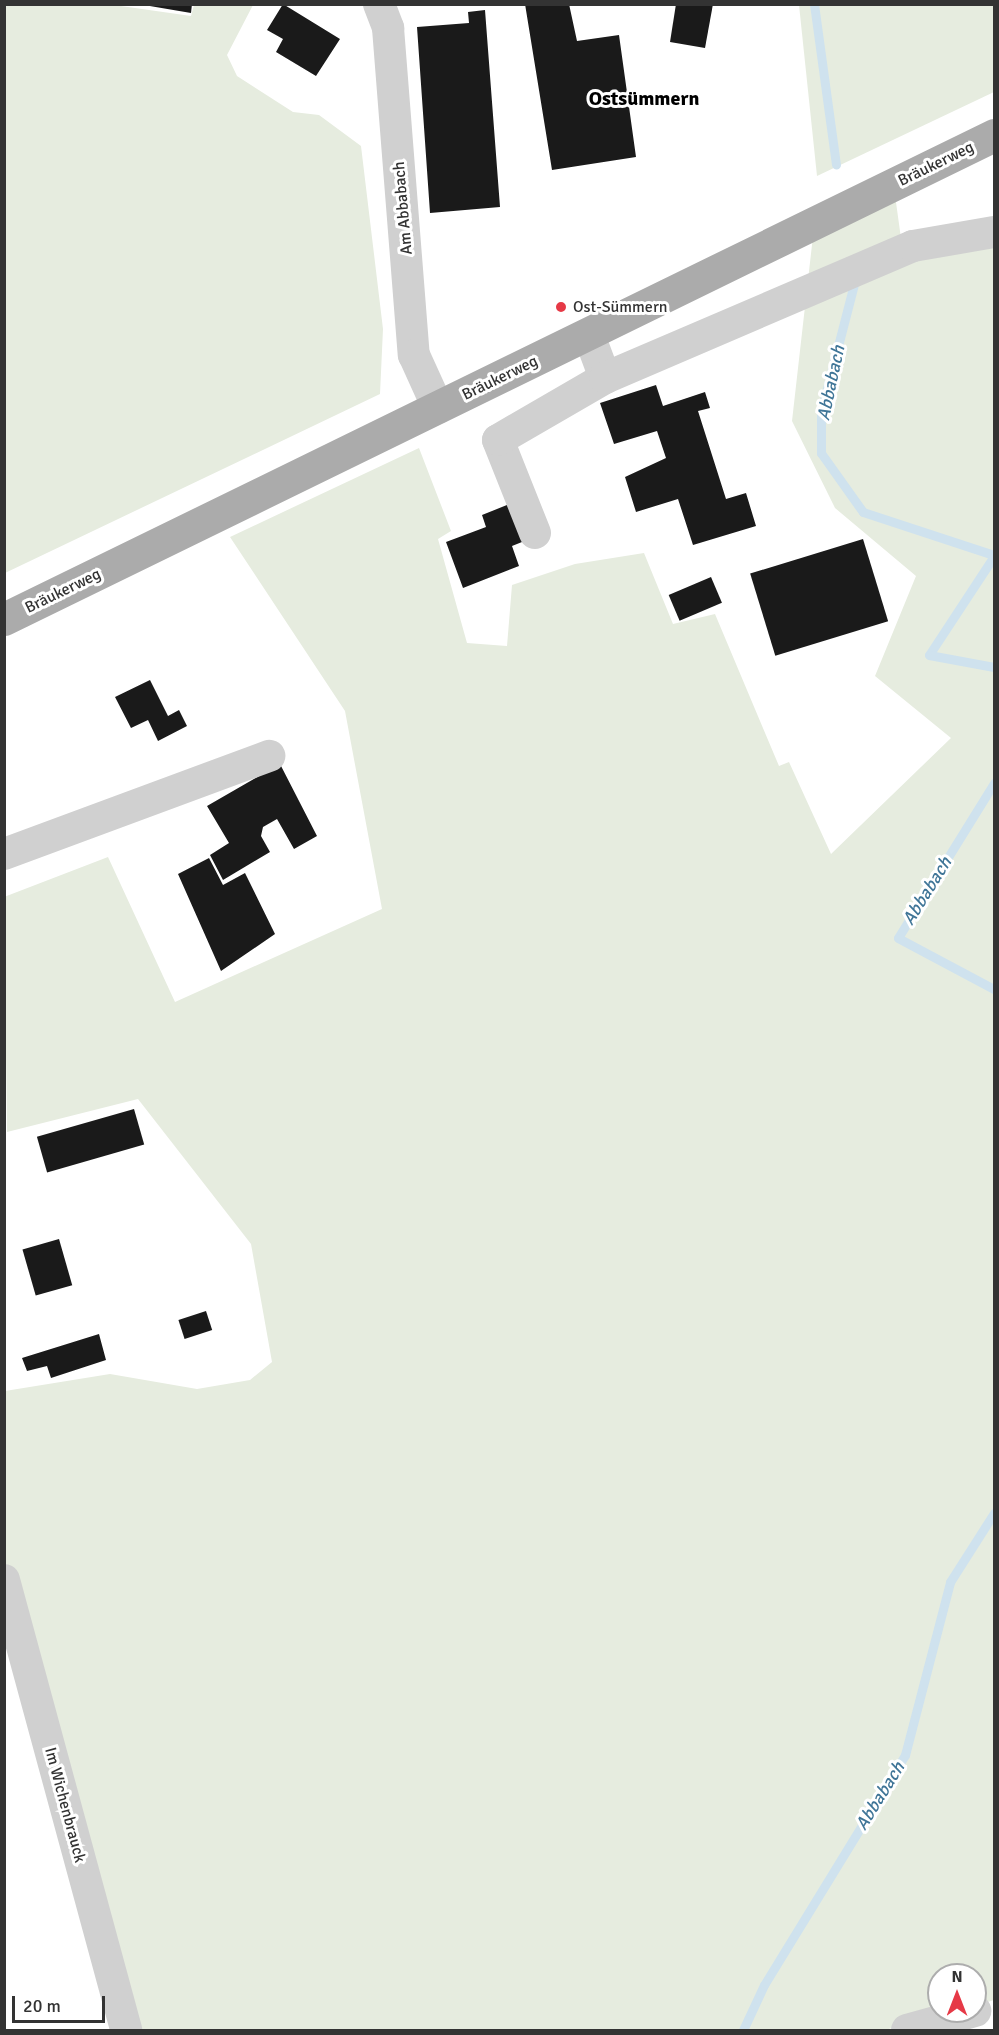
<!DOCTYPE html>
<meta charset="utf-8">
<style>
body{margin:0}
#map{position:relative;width:999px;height:2035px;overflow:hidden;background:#fff;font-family:Signika,sans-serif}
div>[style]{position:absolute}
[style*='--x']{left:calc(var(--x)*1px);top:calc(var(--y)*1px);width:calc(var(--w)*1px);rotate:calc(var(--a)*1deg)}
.green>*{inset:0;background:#e6ecdf}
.stream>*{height:9px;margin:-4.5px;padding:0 4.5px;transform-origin:4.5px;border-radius:4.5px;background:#cfe2ee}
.building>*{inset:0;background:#1a1a1a;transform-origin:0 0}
.minor>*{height:32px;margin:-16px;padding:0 16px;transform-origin:16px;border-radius:16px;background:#d0d0d0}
.major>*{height:33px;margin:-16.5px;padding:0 16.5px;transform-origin:16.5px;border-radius:16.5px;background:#ababab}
.dots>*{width:16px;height:16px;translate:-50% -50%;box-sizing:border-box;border:3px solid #fff;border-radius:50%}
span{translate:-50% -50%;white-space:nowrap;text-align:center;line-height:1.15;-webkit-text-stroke:6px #fff;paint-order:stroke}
.street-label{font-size:16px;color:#333}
.poi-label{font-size:16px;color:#333}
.left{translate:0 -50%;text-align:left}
.water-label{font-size:18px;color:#3f7597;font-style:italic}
.quarter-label{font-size:20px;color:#000;font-weight:700}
.frame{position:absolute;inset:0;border:6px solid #333;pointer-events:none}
.north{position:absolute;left:927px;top:1963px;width:60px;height:60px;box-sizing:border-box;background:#fff;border:2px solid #adadad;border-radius:50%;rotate:0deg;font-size:16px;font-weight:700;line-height:24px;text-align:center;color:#333}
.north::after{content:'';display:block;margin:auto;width:21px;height:27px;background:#e63946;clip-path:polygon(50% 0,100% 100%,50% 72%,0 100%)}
.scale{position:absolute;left:12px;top:1996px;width:93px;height:27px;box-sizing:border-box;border:3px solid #333;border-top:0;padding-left:8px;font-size:18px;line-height:21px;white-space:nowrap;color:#333;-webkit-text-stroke:4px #fff;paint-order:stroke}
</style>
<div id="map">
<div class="green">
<div style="clip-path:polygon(5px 4px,114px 5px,191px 16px,194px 5px,253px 5px,227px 55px,237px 76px,293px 112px,319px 115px,361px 146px,383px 329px,380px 394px,5px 573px)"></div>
<div style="clip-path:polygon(799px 5px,994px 5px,994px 92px,817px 176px)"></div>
<div style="clip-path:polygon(895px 195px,904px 260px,994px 240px,994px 2000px,975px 2006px,975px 1975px,939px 1975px,939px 2011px,955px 2011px,885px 2030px,120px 2030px,5px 1606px,5px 1391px,110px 1374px,197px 1389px,250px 1380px,272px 1362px,251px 1244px,138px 1099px,7px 1132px,4px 897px,108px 857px,175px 1002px,382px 909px,345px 711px,230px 537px,419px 448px,451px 531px,438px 539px,467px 643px,507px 646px,512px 585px,575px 564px,644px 553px,673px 624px,715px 614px,779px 766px,789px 762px,831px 854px,951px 738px,875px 676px,916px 576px,835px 508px,792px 421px,813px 236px)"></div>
</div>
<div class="stream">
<div style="--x:814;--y:4;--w:162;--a:82.2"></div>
<div style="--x:854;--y:284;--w:132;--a:104.5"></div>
<div style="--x:821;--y:412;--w:41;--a:90"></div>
<div style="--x:821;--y:453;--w:72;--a:54.6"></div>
<div style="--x:863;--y:512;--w:138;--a:18.2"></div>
<div style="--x:994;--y:556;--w:118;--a:123.3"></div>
<div style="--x:929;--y:655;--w:66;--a:10.5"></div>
<div style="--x:994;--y:783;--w:182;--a:121.8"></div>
<div style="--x:898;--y:938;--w:109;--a:28"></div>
<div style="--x:743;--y:2030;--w:50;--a:-65"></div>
<div style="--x:764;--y:1985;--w:270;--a:-58.5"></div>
<div style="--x:905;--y:1755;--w:179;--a:-75.4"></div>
<div style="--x:950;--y:1582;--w:82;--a:-57.5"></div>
</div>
<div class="building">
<div style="clip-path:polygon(138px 4px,192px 4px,191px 13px)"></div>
<div style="clip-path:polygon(283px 4px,340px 39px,316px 76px,276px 52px,283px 39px,267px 30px)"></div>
<div style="clip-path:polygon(525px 4px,569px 4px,577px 41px,619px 35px,636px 157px,552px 170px)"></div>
<div style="clip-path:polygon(676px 4px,713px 4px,705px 48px,670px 42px)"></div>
<div style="clip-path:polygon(485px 10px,500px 207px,430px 213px,417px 27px,469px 23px,468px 12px)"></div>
<div style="clip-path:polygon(656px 385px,663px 406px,705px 392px,710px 408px,698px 411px,726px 499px,746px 493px,756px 526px,693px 545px,678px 499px,636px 512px,625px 477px,666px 458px,657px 431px,614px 444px,600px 403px)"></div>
<div style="clip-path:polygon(512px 503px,527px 540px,512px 546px,519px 566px,463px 588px,446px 542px,486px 527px,482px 515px)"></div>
<div style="left:863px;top:539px;width:86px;height:118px;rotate:73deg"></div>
<div style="left:711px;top:577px;width:28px;height:46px;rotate:67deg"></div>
<div style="clip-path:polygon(150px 680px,168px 716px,179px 710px,187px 726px,158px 741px,148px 720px,131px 728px,115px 697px)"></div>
<div style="clip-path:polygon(280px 764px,317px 836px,294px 849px,277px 819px,263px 827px,261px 836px,270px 852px,223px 880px,210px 855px,229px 843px,207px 806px)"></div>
<div style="clip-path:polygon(209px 858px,223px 885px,245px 873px,275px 934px,221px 971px,178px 874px)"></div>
<div style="left:134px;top:1109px;width:37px;height:101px;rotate:74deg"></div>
<div style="left:59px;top:1239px;width:48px;height:38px;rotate:74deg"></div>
<div style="left:206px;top:1311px;width:20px;height:29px;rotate:72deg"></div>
<div style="clip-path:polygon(99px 1334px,106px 1360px,51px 1378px,47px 1366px,27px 1371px,22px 1358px)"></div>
</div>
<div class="minor">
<div style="--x:379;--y:4;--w:26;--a:69"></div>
<div style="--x:388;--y:28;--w:328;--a:85.5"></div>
<div style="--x:414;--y:355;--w:58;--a:65.6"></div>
<div style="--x:589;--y:335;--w:46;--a:69.6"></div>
<div style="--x:535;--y:533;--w:100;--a:-111.7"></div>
<div style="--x:498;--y:440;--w:124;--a:-30.1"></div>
<div style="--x:605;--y:378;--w:335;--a:-23.2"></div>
<div style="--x:913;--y:246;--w:82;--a:-9.8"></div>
<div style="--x:4;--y:854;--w:283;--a:-20.3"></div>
<div style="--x:4;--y:1580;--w:466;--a:74.8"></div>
<div style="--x:907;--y:2030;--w:71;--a:-15.6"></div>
</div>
<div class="major">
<div style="--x:4;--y:619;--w:1102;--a:-26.05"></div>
</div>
<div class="dots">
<div style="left:561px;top:307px;background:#e63946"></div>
</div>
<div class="street-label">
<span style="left:936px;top:164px;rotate:-26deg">Bräukerweg</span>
<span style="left:403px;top:208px;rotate:-95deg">Am Abbabach</span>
<span style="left:500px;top:378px;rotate:-26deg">Bräukerweg</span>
<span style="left:63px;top:591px;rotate:-26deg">Bräukerweg</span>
<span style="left:65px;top:1805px;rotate:75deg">Im Wichenbrauck</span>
</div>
<div class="poi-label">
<span class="left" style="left:573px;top:307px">Ost-Sümmern</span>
</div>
<div class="water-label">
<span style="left:831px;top:383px;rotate:-78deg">Abbabach</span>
<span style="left:927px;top:891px;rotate:-58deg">Abbabach</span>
<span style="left:880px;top:1796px;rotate:-58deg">Abbabach</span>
</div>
<div class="quarter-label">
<span style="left:644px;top:98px">Ostsümmern</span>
</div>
<div class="frame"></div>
<div class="north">N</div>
<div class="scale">20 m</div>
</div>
